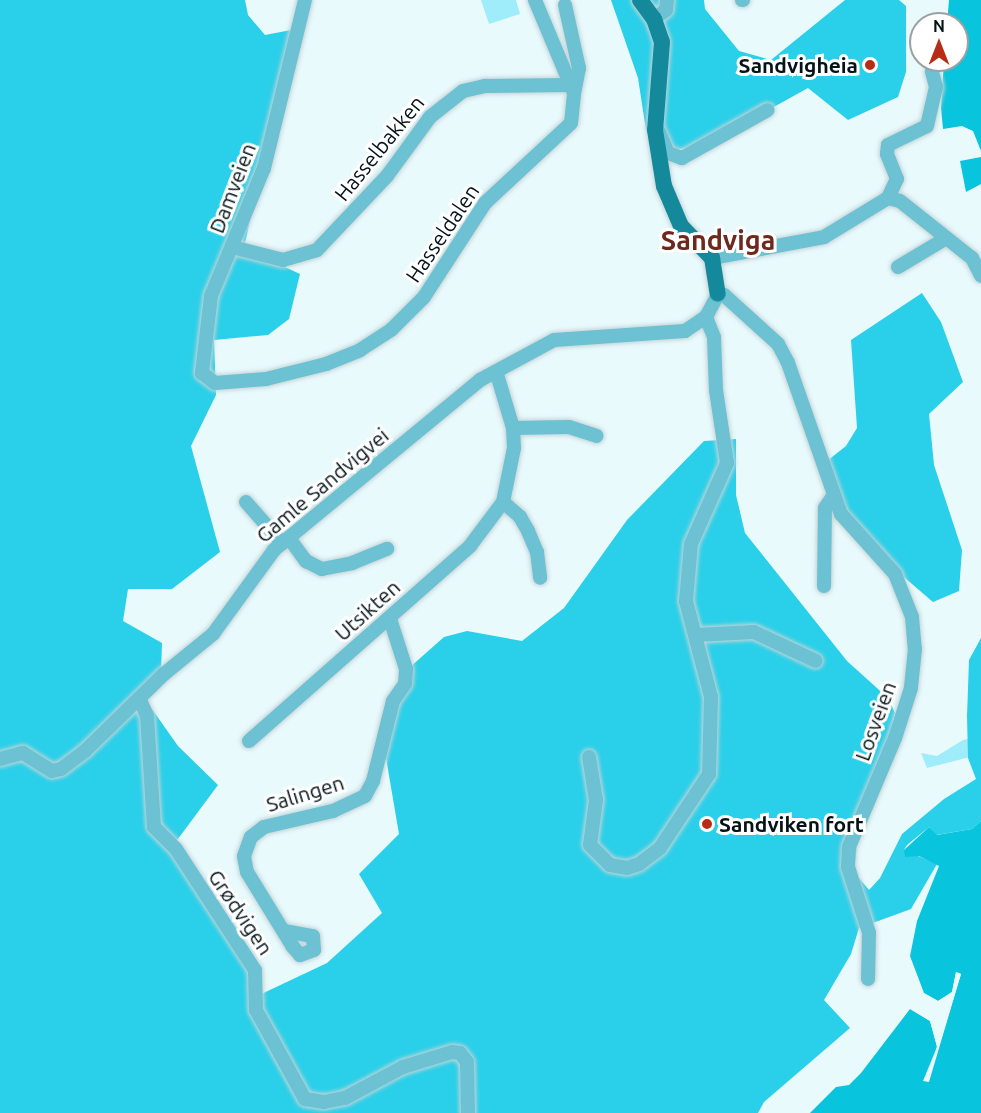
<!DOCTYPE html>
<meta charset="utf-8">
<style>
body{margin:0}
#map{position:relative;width:981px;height:1113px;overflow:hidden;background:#e9fafd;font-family:Ubuntu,sans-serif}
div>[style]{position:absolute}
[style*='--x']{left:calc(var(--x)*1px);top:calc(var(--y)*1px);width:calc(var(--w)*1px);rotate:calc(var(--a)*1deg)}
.green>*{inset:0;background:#9fecfb}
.forest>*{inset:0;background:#2acfe9}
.water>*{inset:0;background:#08c4dd}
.pier>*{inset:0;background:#e9fafd}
.roads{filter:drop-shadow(0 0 2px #c4d5d8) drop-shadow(0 0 2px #c4d5d8)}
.minor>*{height:14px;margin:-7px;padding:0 7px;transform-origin:7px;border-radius:7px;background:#6cc1d2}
.major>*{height:16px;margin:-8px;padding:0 8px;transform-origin:8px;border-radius:8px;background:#13899b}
.dots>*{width:16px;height:16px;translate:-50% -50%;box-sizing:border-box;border:3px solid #fff;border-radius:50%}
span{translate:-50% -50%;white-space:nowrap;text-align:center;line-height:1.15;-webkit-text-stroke:6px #fff;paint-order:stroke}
.poi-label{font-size:21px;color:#041317;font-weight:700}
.right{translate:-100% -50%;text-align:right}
.left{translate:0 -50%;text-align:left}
.street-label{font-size:21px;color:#041317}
.district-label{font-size:27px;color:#6d291e;font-weight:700}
.north{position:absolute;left:909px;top:12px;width:60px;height:60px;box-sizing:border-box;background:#fff;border:2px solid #9ba1a2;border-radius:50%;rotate:0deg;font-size:16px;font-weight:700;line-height:24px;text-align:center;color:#041317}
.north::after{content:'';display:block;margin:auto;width:21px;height:27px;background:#b82c17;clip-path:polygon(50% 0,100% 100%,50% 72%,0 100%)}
</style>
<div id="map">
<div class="green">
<div style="clip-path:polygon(481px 0,516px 0,520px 14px,489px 24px)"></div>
<div style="clip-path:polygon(981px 736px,974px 756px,927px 768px,921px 753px,937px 756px,963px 740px)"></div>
</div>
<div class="forest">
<div style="clip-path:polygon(0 0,245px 0,248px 15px,265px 35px,291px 30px,244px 248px,300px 274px,289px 319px,268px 335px,214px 340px,216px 395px,191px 446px,220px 552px,172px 589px,128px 589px,123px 621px,162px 643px,161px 671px,147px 702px,178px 746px,218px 785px,172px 847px,247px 966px,255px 997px,327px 963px,382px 913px,359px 874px,399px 834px,386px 758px,400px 676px,444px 637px,467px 631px,522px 641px,564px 608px,627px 520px,704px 441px,736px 439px,736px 495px,745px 533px,847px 661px,888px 698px,895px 713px,881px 766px,860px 816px,854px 872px,869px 890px,880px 878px,902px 834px,944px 799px,976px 779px,968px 758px,967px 716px,969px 660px,981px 638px,981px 821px,972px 829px,936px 835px,929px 827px,907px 845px,904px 850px,937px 864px,911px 909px,859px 928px,851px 954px,824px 1000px,850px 1028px,764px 1102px,758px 1113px,0 1113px)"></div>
<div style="clip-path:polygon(611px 0,704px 0,705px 9px,739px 51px,771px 60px,845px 0,899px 0,906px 6px,906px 72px,898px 97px,848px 120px,808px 88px,714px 140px,674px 151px,646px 130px,638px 78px)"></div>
<div style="clip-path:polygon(922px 293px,941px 322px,963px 382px,929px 414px,934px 465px,962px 550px,959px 591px,933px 602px,870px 548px,842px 512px,827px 461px,846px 446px,857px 428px,851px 340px)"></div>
</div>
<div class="water">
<div style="clip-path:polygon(949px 0,981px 0,981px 151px,973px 131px,962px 126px,943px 129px,941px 108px,944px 60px,957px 60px,957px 24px,947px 24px)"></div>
<div style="clip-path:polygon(981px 157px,981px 184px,966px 192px,960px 161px)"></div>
<div style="clip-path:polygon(981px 821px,981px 1113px,810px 1113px,836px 1087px,849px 1085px,861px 1073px,910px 1009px,930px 1021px,937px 1046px,928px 1082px,961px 974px,956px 972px,952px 992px,938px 1001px,924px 993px,910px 956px,917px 921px,939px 866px,919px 856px,905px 857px,904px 850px,929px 827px,937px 835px,972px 829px)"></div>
</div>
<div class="pier">
<div style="clip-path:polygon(956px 972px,961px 974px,929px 1082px,923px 1081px,937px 1047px,930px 1021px,907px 1007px,932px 1019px,938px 1040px,951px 996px,937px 1004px,920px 991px,938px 1001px,952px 992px)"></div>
</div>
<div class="roads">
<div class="minor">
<div style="--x:305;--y:0;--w:173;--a:103.7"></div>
<div style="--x:264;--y:168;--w:139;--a:112.5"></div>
<div style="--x:211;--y:296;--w:78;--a:96.7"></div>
<div style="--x:202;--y:373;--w:16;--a:38"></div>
<div style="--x:215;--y:383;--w:51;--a:-4.5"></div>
<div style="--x:266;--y:379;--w:62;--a:-14"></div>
<div style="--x:326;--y:364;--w:37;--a:-22"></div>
<div style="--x:360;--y:350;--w:38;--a:-33"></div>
<div style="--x:392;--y:329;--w:45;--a:-45"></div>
<div style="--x:424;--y:297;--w:112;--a:-57"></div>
<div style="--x:485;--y:203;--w:117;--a:-42.9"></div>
<div style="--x:571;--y:123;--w:30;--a:-84"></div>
<div style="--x:574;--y:93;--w:101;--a:-112.8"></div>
<div style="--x:742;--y:0;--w:1;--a:0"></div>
<div style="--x:565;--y:5;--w:65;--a:77.5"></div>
<div style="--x:579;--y:68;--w:25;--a:101"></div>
<div style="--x:654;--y:19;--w:15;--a:-37"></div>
<div style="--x:666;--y:10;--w:10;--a:-84"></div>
<div style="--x:659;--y:132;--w:23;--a:67"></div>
<div style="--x:668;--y:153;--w:15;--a:20"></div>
<div style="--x:682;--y:158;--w:98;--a:-29.2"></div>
<div style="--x:888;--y:198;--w:21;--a:-65"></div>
<div style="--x:897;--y:179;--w:27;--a:-112"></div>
<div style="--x:887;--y:154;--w:9;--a:-84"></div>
<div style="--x:888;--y:145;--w:43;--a:-26"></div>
<div style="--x:927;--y:126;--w:40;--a:-77"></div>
<div style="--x:936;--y:87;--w:16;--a:-105"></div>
<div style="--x:232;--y:247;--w:53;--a:14.3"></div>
<div style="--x:283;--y:260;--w:35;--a:-16"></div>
<div style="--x:317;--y:250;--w:102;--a:-46.6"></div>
<div style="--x:387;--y:176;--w:73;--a:-53.9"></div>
<div style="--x:430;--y:117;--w:42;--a:-38.2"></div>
<div style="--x:463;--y:91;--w:23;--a:-13"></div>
<div style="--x:485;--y:86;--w:85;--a:-0.7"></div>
<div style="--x:712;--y:258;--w:114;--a:-10.6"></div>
<div style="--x:824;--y:237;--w:75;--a:-31.4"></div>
<div style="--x:888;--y:198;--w:12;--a:14"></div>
<div style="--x:900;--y:201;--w:92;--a:38.4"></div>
<div style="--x:972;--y:258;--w:20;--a:63"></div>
<div style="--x:898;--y:267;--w:55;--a:-30.8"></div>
<div style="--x:513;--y:428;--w:56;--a:-1"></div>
<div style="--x:569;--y:427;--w:29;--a:18"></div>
<div style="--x:246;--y:502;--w:55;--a:48.7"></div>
<div style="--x:503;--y:502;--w:23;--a:41"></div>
<div style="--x:520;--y:517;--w:16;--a:60"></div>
<div style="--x:528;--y:531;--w:23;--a:67"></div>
<div style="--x:537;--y:552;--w:26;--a:83"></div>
<div style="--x:289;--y:538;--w:29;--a:54"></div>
<div style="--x:306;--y:561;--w:18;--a:27"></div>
<div style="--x:322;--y:569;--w:31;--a:-11"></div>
<div style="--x:352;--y:563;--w:38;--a:-22"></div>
<div style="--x:824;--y:586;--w:78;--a:-89.3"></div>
<div style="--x:825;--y:508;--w:14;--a:-56"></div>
<div style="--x:696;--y:635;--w:58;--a:-3"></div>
<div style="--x:754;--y:632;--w:68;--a:25.1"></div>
<div style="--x:140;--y:700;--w:17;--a:66"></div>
<div style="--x:147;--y:716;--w:111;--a:86.4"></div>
<div style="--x:154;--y:827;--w:31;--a:45"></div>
<div style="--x:176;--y:849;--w:145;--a:56.9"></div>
<div style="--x:255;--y:970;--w:40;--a:88.6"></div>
<div style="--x:256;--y:1010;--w:102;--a:61.2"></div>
<div style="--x:305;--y:1099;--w:19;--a:9"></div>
<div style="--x:324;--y:1102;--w:21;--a:-11"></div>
<div style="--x:345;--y:1098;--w:66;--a:-28.1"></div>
<div style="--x:403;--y:1067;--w:51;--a:-17"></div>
<div style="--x:452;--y:1052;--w:8;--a:7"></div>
<div style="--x:460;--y:1053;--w:11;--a:52"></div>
<div style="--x:467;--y:1062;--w:51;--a:88.9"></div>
<div style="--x:249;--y:741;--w:295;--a:-41.4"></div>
<div style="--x:470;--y:546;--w:55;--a:-53.1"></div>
<div style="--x:503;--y:502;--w:55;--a:-78.5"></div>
<div style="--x:514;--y:448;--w:20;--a:-93"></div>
<div style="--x:513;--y:428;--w:59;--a:-106.6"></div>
<div style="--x:589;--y:757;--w:44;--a:80.8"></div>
<div style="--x:596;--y:800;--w:45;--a:97.6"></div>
<div style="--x:590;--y:845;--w:28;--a:45"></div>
<div style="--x:610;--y:865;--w:17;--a:10"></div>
<div style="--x:627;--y:868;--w:13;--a:-18"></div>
<div style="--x:639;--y:864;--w:26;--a:-37"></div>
<div style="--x:660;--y:848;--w:89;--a:-56.5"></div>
<div style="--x:709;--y:774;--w:77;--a:-88.5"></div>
<div style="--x:711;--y:697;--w:99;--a:-104.6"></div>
<div style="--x:686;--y:601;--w:57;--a:-85"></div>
<div style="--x:691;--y:544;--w:89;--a:-66"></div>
<div style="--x:727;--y:463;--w:74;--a:-98.6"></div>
<div style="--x:716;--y:390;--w:53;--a:-92.2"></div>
<div style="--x:714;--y:337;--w:22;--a:-112"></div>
<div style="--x:0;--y:759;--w:24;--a:-15"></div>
<div style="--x:23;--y:753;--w:34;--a:32"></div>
<div style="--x:52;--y:771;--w:9;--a:-13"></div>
<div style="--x:61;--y:769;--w:31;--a:-37"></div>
<div style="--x:86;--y:750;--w:109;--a:-44.3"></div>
<div style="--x:164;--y:674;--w:63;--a:-39.2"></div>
<div style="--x:213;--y:634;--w:104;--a:-54"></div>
<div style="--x:274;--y:550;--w:267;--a:-39.5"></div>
<div style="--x:480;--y:380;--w:84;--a:-28.4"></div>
<div style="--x:554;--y:340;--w:131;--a:-3.9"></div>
<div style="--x:685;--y:331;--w:25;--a:-34"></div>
<div style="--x:706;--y:317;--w:26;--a:-62"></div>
<div style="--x:718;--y:294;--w:6;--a:9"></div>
<div style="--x:724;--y:295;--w:73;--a:42.2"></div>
<div style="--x:778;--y:344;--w:21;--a:62"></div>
<div style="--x:788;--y:363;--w:160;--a:70.7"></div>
<div style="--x:841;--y:514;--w:81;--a:48"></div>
<div style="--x:895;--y:574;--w:46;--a:68.4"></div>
<div style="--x:912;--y:617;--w:32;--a:85"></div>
<div style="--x:915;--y:649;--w:39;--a:96"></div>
<div style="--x:911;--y:688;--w:52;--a:107.7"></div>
<div style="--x:895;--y:738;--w:118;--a:112.9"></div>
<div style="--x:849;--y:847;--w:20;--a:93"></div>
<div style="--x:848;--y:867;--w:69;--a:72.3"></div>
<div style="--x:869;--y:933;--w:46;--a:91.2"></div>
<div style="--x:284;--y:931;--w:29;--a:10"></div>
<div style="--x:313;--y:936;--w:14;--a:86"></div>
<div style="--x:314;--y:950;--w:15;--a:160"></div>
<div style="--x:300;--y:955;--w:11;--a:-131"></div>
<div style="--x:293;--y:947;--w:88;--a:-121.5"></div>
<div style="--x:247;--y:872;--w:16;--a:-101"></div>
<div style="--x:244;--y:856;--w:20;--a:-70"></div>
<div style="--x:251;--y:837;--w:16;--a:-38"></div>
<div style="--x:264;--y:827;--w:71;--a:-13.1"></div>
<div style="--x:333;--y:811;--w:35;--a:-25"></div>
<div style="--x:365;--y:796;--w:17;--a:-62"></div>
<div style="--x:373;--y:781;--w:82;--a:-76"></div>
<div style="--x:393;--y:701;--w:21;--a:-55"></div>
<div style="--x:405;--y:684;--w:15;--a:-86"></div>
<div style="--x:406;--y:669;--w:52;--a:-107.7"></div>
</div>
<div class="major">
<div style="--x:640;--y:0;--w:24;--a:54"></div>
<div style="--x:654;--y:19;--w:24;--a:71"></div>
<div style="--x:662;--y:42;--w:88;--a:94.5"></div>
<div style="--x:655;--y:130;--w:57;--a:80.9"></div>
<div style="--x:664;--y:186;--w:43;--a:67"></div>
<div style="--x:681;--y:226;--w:45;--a:45.9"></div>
<div style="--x:712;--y:258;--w:36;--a:81"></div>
</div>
</div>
<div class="dots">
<div style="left:870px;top:65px;background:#b82c17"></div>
<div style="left:707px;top:824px;background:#b82c17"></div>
</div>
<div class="poi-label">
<span class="right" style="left:858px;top:65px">Sandvigheia</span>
<span class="left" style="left:719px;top:824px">Sandviken fort</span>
</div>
<div class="street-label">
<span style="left:379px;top:148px;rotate:-51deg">Hasselbakken</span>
<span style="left:232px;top:188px;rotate:-69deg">Damveien</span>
<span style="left:442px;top:233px;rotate:-56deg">Hasseldalen</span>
<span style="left:322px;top:485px;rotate:-40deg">Gamle Sandvigvei</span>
<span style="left:367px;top:610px;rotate:-42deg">Utsikten</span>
<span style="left:875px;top:721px;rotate:-70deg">Losveien</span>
<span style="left:305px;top:793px;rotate:-17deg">Salingen</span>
<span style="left:241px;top:912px;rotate:56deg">Grødvigen</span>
</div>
<div class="district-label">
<span style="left:718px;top:241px">Sandviga</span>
</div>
<div class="north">N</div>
</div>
